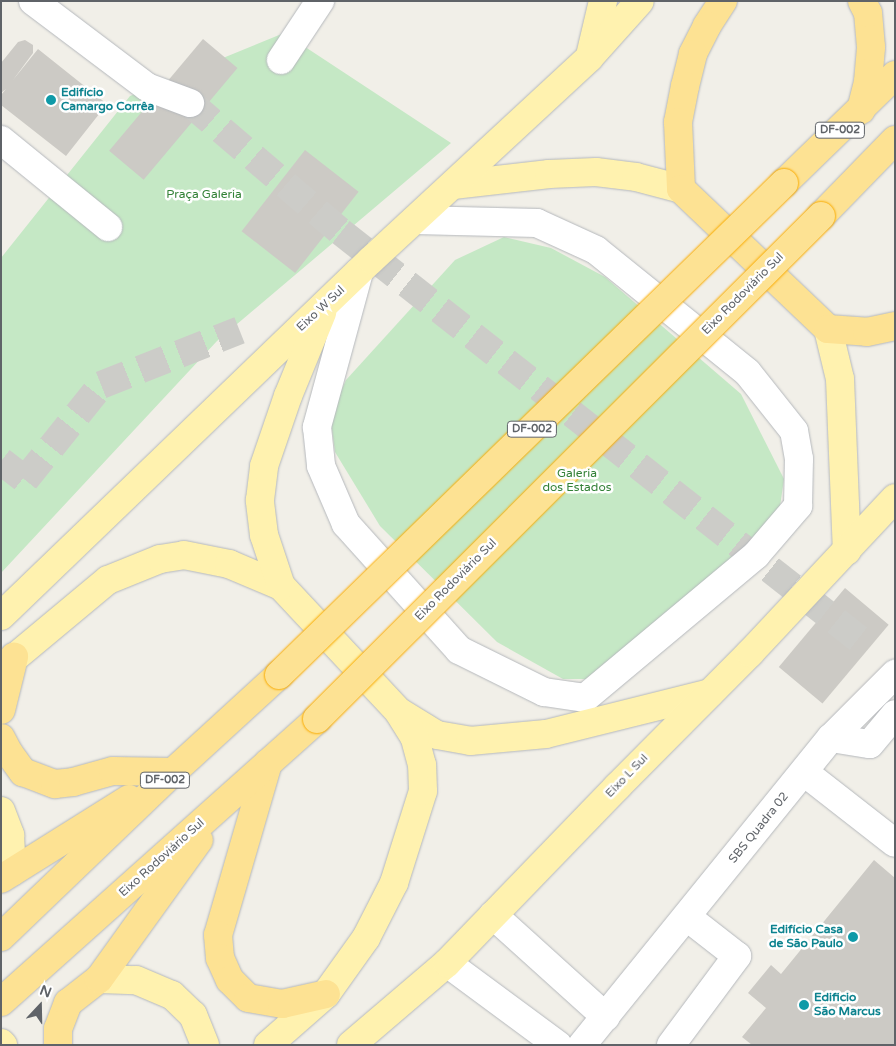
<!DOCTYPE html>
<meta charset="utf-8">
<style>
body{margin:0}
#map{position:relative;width:896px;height:1046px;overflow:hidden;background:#f1efe8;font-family:"Varela Round",sans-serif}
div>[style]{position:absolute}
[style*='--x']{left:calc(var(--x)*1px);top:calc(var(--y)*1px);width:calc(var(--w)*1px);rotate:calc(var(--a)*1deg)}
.green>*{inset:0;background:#c5e8c5}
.building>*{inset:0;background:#cccac5;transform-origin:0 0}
.minor-tunnel>*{height:28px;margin-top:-14px;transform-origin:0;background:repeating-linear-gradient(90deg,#ccccc8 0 28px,transparent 0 42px)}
.roads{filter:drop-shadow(0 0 1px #b5b8bc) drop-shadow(0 0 1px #b5b8bc)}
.minor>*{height:28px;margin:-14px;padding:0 14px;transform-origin:14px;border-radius:14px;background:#fff}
.major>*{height:28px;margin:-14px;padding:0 14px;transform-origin:14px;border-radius:14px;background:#fff2af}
.highway>*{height:28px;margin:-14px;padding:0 14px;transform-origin:14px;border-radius:14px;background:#fde293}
.bridges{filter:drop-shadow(0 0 1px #f9ab00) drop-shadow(0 0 1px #f9ab00)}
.highway-bridge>*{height:28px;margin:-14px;padding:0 14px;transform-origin:14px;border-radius:14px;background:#fde293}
.dots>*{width:14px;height:14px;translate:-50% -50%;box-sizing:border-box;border:2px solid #fff;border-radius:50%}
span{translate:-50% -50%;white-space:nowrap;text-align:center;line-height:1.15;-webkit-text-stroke:5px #fff;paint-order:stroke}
.shield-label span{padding:1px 4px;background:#fff;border:1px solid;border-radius:4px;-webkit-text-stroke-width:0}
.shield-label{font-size:11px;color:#5f6368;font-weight:700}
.culture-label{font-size:12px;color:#0d838f;font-weight:700}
.left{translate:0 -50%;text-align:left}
.right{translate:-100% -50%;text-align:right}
.park-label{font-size:12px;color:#348238}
.street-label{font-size:12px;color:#5f6368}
.frame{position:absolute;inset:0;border:2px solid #5f6368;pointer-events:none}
.north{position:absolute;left:15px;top:981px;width:50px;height:50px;-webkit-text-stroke:4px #fff;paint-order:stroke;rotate:21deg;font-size:14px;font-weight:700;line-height:20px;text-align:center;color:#5f6368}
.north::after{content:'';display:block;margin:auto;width:18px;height:22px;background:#5f6368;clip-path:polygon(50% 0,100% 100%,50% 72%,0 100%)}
</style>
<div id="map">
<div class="green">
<div style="clip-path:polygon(284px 33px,451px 143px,217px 341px,1px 573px,1px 258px,130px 96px)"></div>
<div style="clip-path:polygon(504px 237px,551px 248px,605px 277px,741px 394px,784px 479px,779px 513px,644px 665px,607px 679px,563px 679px,497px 642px,380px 526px,335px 452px,330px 415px,346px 380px,455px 260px)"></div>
</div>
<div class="building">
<div style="left:203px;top:39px;width:45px;height:146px;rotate:40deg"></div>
<div style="clip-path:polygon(25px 40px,33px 45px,33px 53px,13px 80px,38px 49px,107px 104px,66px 156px,1px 105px,1px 95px,6px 89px,1px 93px,1px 63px,18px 42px)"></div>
<div style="left:305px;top:150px;width:68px;height:103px;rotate:38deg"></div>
<div style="left:845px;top:588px;width:57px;height:103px;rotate:40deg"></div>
<div style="clip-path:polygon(874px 860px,895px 878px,895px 1045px,752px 1045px,742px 1037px,766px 1008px,748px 993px,771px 965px,781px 974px)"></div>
</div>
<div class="minor-tunnel">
<div style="--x:190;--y:103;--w:199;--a:40.5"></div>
<div style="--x:341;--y:232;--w:660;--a:38.17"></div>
<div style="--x:1;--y:461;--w:31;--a:38"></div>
<div style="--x:25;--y:480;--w:122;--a:-51.3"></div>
<div style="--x:101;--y:385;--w:149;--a:-21.6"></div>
</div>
<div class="roads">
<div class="minor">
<div style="--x:33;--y:1;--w:143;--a:37"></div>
<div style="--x:147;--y:87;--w:46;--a:20.4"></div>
<div style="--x:281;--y:60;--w:71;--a:-56.5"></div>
<div style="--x:1;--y:140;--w:138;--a:39.1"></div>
<div style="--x:359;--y:272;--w:161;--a:105.2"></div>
<div style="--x:317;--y:427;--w:39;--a:84"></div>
<div style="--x:321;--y:466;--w:63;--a:66.7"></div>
<div style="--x:346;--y:524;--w:169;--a:48.1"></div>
<div style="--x:459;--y:650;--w:95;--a:26.3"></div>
<div style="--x:544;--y:692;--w:41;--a:8.3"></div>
<div style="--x:585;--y:698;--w:223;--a:-39.9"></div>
<div style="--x:756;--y:555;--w:65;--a:-49.4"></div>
<div style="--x:798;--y:506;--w:47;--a:-88.8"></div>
<div style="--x:799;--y:459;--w:28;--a:-100"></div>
<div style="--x:794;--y:431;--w:75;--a:-128.5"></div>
<div style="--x:747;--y:372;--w:194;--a:-141.1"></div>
<div style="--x:596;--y:250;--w:65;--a:-155.4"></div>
<div style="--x:537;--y:223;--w:122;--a:-178.6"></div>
<div style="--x:831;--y:738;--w:39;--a:9"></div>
<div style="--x:870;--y:744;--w:39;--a:-50"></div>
<div style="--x:804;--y:772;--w:115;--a:38"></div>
<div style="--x:493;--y:915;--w:152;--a:42.1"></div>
<div style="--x:447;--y:963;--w:138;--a:36.5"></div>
<div style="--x:582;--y:1045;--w:395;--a:-51"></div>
<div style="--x:831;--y:738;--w:91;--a:-45"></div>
<div style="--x:671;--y:1045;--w:111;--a:-53.4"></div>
<div style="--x:737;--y:956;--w:63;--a:-142"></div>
</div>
<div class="major">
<div style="--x:590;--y:56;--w:57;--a:-76.7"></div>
<div style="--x:453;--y:185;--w:97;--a:-6.5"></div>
<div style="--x:549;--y:174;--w:47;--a:-2.4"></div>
<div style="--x:596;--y:172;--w:40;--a:7.1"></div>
<div style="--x:636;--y:177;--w:47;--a:14.9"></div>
<div style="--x:828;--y:329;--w:51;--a:76.5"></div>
<div style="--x:840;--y:379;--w:172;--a:87.7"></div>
<div style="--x:1;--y:616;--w:513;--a:-43.9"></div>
<div style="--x:371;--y:260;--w:297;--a:-42.8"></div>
<div style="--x:589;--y:58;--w:76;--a:-48.2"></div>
<div style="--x:1;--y:669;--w:139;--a:-39.8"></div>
<div style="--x:108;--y:580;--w:56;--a:-22"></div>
<div style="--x:160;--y:559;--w:24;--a:-9"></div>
<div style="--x:184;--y:555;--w:46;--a:11.3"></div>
<div style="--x:229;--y:564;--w:56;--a:22.9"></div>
<div style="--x:401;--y:713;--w:42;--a:31.4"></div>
<div style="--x:437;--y:735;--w:34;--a:10"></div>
<div style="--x:470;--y:741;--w:76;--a:-5.3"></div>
<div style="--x:546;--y:734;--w:169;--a:-14"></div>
<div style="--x:1;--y:811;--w:26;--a:69"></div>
<div style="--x:10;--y:835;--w:37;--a:87"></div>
<div style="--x:99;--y:979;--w:37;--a:2"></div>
<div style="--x:136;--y:980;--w:39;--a:23"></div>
<div style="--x:172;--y:995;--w:29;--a:44"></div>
<div style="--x:193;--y:1015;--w:32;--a:68"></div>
<div style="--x:1;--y:1043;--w:3;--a:45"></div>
<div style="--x:268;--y:1045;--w:77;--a:-41.3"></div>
<div style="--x:326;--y:994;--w:69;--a:-54.5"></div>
<div style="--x:366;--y:938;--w:62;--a:-63"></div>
<div style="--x:394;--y:883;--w:96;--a:-72.5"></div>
<div style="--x:423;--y:791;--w:26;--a:-92"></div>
<div style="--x:422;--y:765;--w:28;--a:-105"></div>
<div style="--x:415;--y:738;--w:31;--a:-122"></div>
<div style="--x:399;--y:712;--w:173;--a:-133.1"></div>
<div style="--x:281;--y:586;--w:54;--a:-108.4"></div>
<div style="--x:264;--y:535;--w:35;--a:-97"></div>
<div style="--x:260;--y:500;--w:34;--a:-83"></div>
<div style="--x:264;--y:466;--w:74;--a:-71.1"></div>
<div style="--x:288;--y:396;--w:90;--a:-67.7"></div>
<div style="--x:351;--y:1045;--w:126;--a:-40.5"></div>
<div style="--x:447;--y:963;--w:245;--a:-46"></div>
<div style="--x:617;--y:787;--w:189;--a:-45.2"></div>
<div style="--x:750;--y:653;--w:212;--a:-46.9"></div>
</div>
<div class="highway">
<div style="--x:723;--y:1;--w:30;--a:123"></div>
<div style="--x:707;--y:26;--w:31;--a:117"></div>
<div style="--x:693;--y:54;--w:33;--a:104"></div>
<div style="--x:685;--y:86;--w:37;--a:101"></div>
<div style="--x:678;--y:122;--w:67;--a:87.4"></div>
<div style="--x:681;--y:189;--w:203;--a:43.6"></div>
<div style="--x:828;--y:329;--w:39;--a:4"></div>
<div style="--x:867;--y:332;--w:29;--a:-12"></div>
<div style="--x:861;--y:110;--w:29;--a:-76"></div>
<div style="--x:868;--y:82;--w:35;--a:-85"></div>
<div style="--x:871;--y:47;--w:34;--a:-95"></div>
<div style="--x:868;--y:13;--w:13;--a:-117"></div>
<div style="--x:784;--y:183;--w:155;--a:-44.2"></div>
<div style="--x:821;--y:216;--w:106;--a:-45.8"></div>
<div style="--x:1;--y:710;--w:55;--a:-76.2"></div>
<div style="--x:1;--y:738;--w:17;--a:62"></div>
<div style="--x:9;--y:753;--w:24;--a:54"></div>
<div style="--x:23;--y:772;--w:34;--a:21"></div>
<div style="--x:55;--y:784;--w:18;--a:-6"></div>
<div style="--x:73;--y:782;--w:41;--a:-15.4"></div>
<div style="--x:113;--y:771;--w:60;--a:1"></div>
<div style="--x:268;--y:763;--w:179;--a:106.2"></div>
<div style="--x:218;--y:935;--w:23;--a:85"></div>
<div style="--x:220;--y:958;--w:24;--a:66"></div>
<div style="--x:230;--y:980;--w:25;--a:45"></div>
<div style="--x:248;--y:998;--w:35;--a:10"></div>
<div style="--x:282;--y:1004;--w:45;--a:-12.8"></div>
<div style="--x:1;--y:879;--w:151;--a:-32"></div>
<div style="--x:1;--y:937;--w:238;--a:-43.8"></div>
<div style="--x:173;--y:772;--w:144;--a:-42.5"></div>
<div style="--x:1;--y:1002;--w:424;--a:-41.8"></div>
<div style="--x:58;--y:1045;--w:16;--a:-90"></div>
<div style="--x:58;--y:1029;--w:28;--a:-69"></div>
<div style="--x:68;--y:1003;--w:39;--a:-38"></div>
<div style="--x:99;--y:979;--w:171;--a:-54.3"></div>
</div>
</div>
<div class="bridges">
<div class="highway-bridge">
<div style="--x:279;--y:675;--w:705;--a:-44.25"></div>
<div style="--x:317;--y:719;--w:712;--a:-44.94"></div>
</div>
</div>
<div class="dots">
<div style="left:51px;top:100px;background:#0f9aa8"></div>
<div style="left:853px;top:937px;background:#0f9aa8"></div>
<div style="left:804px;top:1005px;background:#0f9aa8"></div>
</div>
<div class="shield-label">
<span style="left:840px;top:130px">DF-002</span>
<span style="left:532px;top:429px">DF-002</span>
<span style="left:165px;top:780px">DF-002</span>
</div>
<div class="culture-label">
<span class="left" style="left:61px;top:100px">Edifício<br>Camargo Corrêa</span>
<span class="right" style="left:843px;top:937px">Edifício Casa<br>de São Paulo</span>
<span class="left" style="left:814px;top:1005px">Edificio<br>São Marcus</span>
</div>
<div class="park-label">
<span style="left:204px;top:195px">Praça Galeria</span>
<span style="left:577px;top:481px">Galeria<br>dos Estados</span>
</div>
<div class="street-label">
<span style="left:743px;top:294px;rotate:-45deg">Eixo Rodoviário Sul</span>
<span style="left:321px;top:309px;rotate:-43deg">Eixo W Sul</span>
<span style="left:456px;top:580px;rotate:-45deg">Eixo Rodoviário Sul</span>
<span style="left:627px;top:776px;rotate:-46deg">Eixo L Sul</span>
<span style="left:759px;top:828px;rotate:-51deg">SBS Quadra 02</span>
<span style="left:162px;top:858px;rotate:-42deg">Eixo Rodoviário Sul</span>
</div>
<div class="frame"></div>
<div class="north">N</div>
</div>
